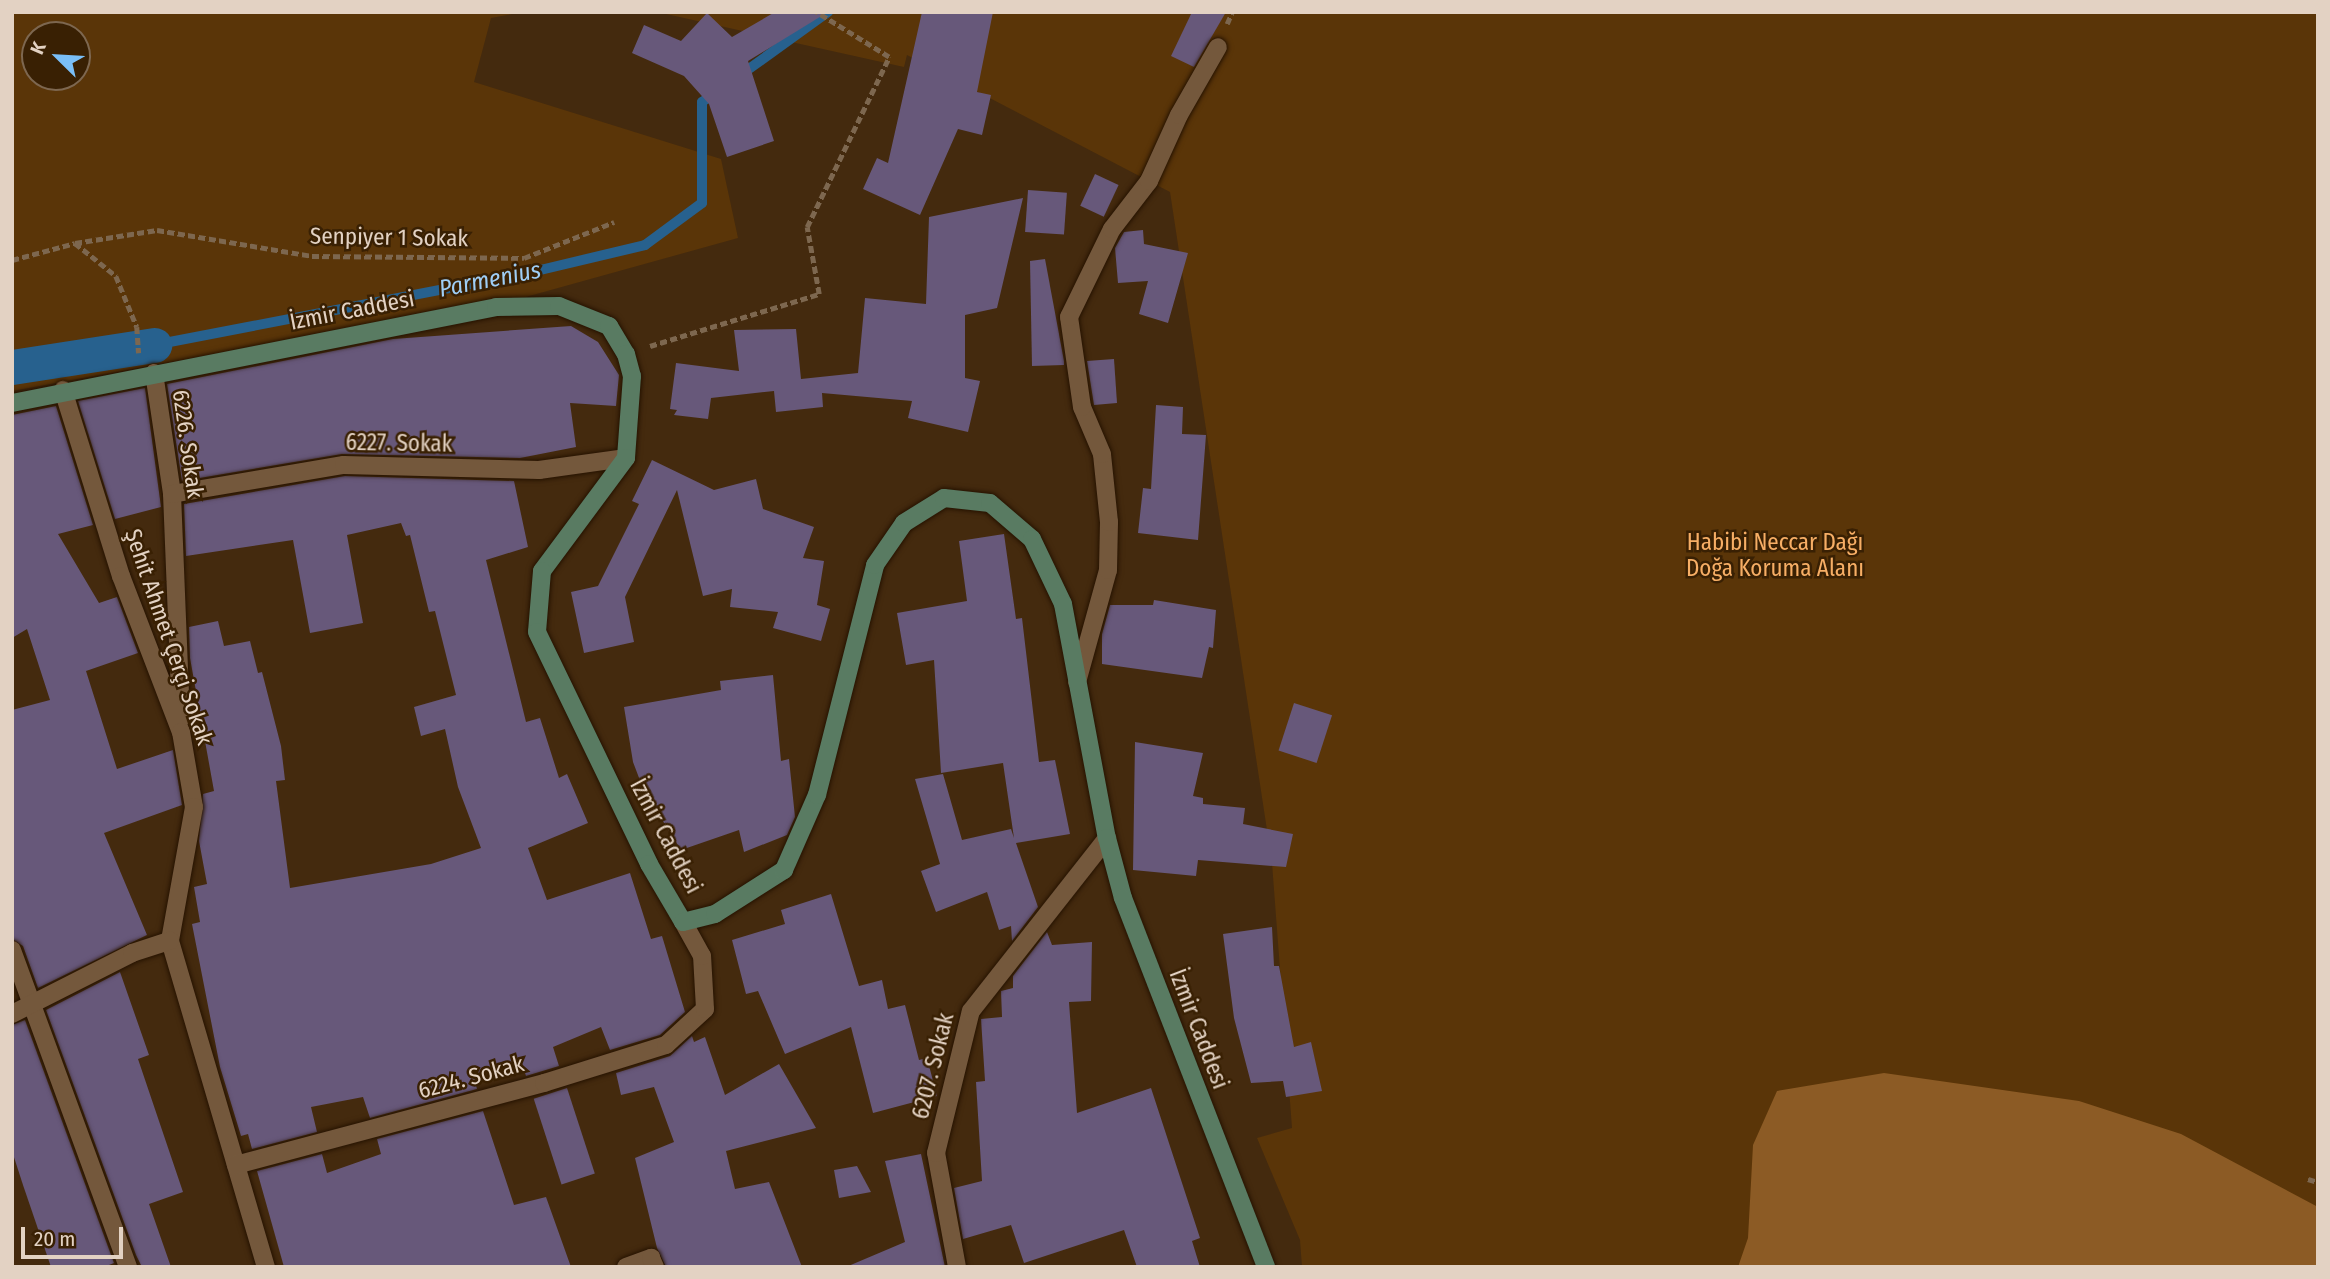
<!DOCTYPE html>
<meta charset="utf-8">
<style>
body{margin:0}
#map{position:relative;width:2330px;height:1279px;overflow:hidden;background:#442a0e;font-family:"Fira Sans Condensed",sans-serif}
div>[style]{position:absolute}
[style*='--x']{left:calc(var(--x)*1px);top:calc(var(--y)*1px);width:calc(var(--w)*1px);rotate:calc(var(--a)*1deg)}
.green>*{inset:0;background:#5a3508}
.forest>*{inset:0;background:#8c5b25}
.stream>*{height:10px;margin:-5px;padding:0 5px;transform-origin:5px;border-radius:5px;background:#27618e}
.canal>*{height:35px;margin:-17.5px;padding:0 17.5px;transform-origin:17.5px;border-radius:17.5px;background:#27618e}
.building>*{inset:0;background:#67587a;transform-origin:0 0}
.path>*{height:4.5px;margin-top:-2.25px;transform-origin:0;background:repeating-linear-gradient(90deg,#7d674f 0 7px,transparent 0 10.5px)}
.roads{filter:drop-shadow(0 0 2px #261301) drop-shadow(0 0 2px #261301)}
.street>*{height:18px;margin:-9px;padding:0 9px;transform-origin:9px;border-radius:9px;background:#74583c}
.secondary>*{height:18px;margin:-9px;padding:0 9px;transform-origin:9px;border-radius:9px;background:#597b62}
span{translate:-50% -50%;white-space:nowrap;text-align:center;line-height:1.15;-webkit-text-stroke:5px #392003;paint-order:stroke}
.street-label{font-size:23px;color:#e3d2c3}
.park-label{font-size:23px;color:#f7ae65}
.water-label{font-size:24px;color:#9fcef6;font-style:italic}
.frame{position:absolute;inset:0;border:14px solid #e3d2c3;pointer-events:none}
.north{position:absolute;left:21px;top:21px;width:70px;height:70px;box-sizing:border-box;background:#392003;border:2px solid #7d6750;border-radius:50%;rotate:294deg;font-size:19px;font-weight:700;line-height:28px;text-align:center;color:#e3d2c3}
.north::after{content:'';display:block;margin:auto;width:24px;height:32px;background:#7abff8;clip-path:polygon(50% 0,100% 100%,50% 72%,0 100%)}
.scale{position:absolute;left:21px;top:1227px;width:102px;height:32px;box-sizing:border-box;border:4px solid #e3d2c3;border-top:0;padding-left:9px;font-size:21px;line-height:24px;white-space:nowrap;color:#e3d2c3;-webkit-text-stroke:5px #392003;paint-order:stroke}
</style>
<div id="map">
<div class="green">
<div style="clip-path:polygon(evenodd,12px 12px,523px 12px,491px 18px,474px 82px,721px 159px,738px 238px,522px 298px,12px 391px,12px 12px,35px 35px,77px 35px,77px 77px,35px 77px,35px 35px)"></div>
<div style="clip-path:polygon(657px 12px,2318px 12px,2318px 1267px,1302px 1267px,1300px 1240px,1257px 1138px,1292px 1128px,1272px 863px,1170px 192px,907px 55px,904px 67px)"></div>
</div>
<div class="forest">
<div style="clip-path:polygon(1884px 1073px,2079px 1101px,2181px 1134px,2318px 1207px,2318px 1267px,1738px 1267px,1748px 1238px,1753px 1145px,1777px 1091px)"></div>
</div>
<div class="stream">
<div style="--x:739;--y:76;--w:110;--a:-35.7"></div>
<div style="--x:154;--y:345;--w:385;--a:-10.9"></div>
<div style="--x:532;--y:272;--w:116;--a:-13.4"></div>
<div style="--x:645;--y:245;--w:71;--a:-36.4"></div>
<div style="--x:702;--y:203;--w:101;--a:-90"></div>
<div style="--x:702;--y:102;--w:16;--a:-35"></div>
</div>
<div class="canal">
<div style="--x:12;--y:367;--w:144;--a:-8.8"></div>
</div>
<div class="building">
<div style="clip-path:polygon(775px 12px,828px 12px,748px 61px,774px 141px,727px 157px,709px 104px,684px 76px,632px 53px,644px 25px,681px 41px,707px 13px,732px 37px)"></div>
<div style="clip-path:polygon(922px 12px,993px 12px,977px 92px,991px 95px,982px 135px,958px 129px,920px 215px,863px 189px,877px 158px,888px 163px)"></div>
<div style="clip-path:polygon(1192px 12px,1226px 12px,1194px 67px,1171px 56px)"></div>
<div style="left:1095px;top:174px;width:26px;height:35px;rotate:25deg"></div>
<div style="left:1028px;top:190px;width:39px;height:42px;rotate:4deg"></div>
<div style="clip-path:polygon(1023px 198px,997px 308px,965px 315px,965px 378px,980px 381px,968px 432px,908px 418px,912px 401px,822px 393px,823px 407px,776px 412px,774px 391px,711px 398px,708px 419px,674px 415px,677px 410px,670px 409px,676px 363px,739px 371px,734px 330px,796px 329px,801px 379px,858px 373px,865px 298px,926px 304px,929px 217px)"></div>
<div style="clip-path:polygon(1143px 230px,1144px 244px,1188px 253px,1168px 323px,1139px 314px,1148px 281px,1118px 283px,1115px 248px,1124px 232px)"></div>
<div style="clip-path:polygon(1045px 259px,1064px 361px,1064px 365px,1032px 366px,1030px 261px)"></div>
<div style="clip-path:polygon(571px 326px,598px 342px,619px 375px,616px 406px,570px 403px,576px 447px,520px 458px,342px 454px,182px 481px,167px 384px,393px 339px)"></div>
<div style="clip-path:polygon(1114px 359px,1117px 403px,1094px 405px,1087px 361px)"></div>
<div style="clip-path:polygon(145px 388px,161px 507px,115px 519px,78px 401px)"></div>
<div style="clip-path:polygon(1156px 405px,1183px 407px,1182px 434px,1206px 435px,1198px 540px,1138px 533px,1143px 488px,1151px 489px)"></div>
<div style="clip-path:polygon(56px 406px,93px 525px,58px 534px,99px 603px,117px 597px,138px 653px,86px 671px,117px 769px,173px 750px,182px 805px,104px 833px,147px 935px,38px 988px,23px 946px,12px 939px,12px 710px,50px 700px,27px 629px,12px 638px,12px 415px)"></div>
<div style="clip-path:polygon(652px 460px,714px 490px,756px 479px,763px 509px,814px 527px,803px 558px,824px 561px,817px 605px,830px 609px,821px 641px,773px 628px,778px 612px,730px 607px,732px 589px,703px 596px,677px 490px,625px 597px,634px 642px,584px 653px,571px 592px,598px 586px,639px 504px,632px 501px)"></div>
<div style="clip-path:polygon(345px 476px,514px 481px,528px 547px,486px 560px,526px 722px,540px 718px,559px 778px,567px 774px,588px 823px,528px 848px,547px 900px,630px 873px,651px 939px,662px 936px,685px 1012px,660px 1035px,610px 1050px,601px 1027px,553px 1047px,559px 1066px,526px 1076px,522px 1063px,473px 1074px,477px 1089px,370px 1118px,363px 1097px,311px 1107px,317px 1132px,252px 1149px,248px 1134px,241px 1136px,220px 1067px,192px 924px,200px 922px,194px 887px,207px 884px,199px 841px,203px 794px,214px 791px,190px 658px,189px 627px,218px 621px,224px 646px,250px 641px,258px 673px,262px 672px,281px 746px,285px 780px,276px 781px,290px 888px,431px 864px,481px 848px,458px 787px,445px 729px,421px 736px,414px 707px,456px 695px,435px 611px,429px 612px,410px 535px,406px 536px,401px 523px,347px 535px,363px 623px,310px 633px,293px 540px,186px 556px,184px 504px)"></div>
<div style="clip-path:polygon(1004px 534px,1016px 619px,1022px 618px,1039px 762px,1055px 760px,1070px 834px,1016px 843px,1038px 907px,1012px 941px,1011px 926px,999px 930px,987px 892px,936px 912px,921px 871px,940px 864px,915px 779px,943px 774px,962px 840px,1011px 829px,1014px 838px,1003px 763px,941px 773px,934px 660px,906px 665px,897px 613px,967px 601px,959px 541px)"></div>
<div style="clip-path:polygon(1154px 600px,1216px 610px,1213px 648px,1209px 647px,1202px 678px,1102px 664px,1102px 634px,1110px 605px,1153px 605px)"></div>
<div style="clip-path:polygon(773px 675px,781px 761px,789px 759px,795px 817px,787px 835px,744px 852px,739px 830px,681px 850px,644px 791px,633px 762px,624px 707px,721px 690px,720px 681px)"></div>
<div style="left:1294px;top:703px;width:40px;height:50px;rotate:18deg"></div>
<div style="clip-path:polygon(1135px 742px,1203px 753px,1193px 796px,1203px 798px,1203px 804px,1245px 808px,1243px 824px,1293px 834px,1286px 867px,1198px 860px,1196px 876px,1133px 870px)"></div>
<div style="clip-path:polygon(831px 894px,859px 986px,882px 980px,888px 1009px,905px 1005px,919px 1060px,927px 1058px,937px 1096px,873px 1113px,851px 1027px,785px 1054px,758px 991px,746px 994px,732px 940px,785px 924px,781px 910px)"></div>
<div style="clip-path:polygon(1272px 927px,1274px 966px,1279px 966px,1294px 1047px,1311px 1042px,1322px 1091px,1286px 1097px,1283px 1081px,1251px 1083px,1234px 1018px,1223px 934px)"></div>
<div style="clip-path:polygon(1047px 932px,1052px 945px,1092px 942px,1091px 1001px,1069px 1002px,1077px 1113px,1151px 1088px,1200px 1238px,1192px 1241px,1200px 1267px,1137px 1267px,1124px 1230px,1024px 1263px,1011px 1225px,963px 1239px,954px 1188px,982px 1181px,976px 1082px,985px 1081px,981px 1019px,1002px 1017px,1001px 991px,1013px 988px,1013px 976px)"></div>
<div style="clip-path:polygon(120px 972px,149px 1055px,138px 1059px,183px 1192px,149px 1204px,171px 1267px,142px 1267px,136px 1255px,46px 1010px)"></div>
<div style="clip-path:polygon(25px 1020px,114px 1263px,104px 1267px,51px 1267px,23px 1185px,12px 1151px,12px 1025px)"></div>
<div style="clip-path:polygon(692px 1036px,694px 1042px,705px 1037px,725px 1095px,779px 1064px,816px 1128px,726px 1151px,735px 1189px,769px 1182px,802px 1267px,666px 1267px,657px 1248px,635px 1158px,674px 1142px,654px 1087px,621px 1095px,616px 1073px,670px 1056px)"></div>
<div style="left:567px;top:1088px;width:90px;height:35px;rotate:72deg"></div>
<div style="clip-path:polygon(483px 1111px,514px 1205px,546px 1197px,571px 1267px,284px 1267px,257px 1171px,322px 1154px,327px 1173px,381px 1154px,377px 1139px)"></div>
<div style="clip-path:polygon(921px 1154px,945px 1267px,846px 1267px,905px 1242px,885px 1161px)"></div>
<div style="clip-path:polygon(857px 1166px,871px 1192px,839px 1198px,834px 1170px)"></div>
</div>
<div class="path">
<div style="--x:1227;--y:24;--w:13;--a:-67"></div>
<div style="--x:75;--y:243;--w:83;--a:-9"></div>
<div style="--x:157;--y:230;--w:157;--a:9.5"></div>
<div style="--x:312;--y:256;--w:212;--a:0.5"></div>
<div style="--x:524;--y:258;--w:97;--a:-21.8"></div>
<div style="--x:12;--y:260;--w:65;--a:-15.1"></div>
<div style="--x:75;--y:243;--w:53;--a:38.8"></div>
<div style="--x:116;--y:276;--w:55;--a:67.6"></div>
<div style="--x:137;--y:327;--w:26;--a:86"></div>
<div style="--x:650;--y:346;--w:177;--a:-17.1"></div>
<div style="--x:819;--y:294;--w:68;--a:-100.2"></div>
<div style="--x:807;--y:227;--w:189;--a:-64.2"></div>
<div style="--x:889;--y:57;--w:86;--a:-148.3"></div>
<div style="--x:2308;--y:1179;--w:10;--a:17"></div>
</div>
<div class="roads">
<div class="street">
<div style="--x:154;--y:373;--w:122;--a:81.5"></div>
<div style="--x:172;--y:494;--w:224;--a:87.7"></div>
<div style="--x:63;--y:390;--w:195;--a:72.7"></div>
<div style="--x:121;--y:576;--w:167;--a:69"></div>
<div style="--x:181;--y:732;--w:76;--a:80.2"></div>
<div style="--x:194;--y:807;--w:136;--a:100.2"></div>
<div style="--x:170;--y:941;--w:340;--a:73.6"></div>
<div style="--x:172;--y:494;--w:174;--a:-9.6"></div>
<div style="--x:344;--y:465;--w:195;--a:1.5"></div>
<div style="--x:539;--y:470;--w:88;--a:-7.9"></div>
<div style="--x:1077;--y:682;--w:116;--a:-74.5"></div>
<div style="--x:1108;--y:570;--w:48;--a:-88.8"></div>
<div style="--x:1109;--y:522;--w:68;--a:-95.9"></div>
<div style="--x:1102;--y:454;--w:51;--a:-113.1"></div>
<div style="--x:1082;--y:407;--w:91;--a:-98.2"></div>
<div style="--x:1069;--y:317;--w:98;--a:-64"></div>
<div style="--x:1112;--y:229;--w:61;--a:-52.4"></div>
<div style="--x:1149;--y:181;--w:72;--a:-65.6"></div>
<div style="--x:1179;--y:115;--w:78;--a:-60.2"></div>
<div style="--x:12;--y:950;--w:338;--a:69.9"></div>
<div style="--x:12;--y:1014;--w:135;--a:-26.9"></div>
<div style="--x:132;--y:953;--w:40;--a:-18"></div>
<div style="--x:236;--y:1165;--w:319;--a:-14.9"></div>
<div style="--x:544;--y:1083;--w:128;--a:-17.3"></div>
<div style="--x:666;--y:1045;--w:53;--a:-42.7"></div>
<div style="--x:705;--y:1009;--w:53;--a:-93.2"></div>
<div style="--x:702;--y:956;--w:39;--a:-119"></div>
<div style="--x:626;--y:1267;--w:27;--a:-20"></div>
<div style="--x:651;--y:1258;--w:10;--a:66"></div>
<div style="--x:957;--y:1267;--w:116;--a:-100.4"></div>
<div style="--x:936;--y:1153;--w:146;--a:-76.2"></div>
<div style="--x:971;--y:1011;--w:220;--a:-51.8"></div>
</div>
<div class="secondary">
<div style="--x:12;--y:403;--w:493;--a:-11.2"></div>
<div style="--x:496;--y:307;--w:63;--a:-0.9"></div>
<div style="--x:559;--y:306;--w:54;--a:21.8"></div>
<div style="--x:609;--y:326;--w:33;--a:59"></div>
<div style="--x:626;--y:354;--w:23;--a:75"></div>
<div style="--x:632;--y:376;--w:82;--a:94.2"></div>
<div style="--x:626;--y:458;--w:141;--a:126.6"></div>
<div style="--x:542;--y:571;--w:61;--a:94.7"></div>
<div style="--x:537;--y:632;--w:258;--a:64.2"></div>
<div style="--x:649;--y:864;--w:67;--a:59.6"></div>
<div style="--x:683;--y:922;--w:33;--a:-14"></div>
<div style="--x:715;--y:914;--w:82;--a:-32.5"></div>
<div style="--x:784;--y:870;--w:82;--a:-66.3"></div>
<div style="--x:817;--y:795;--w:237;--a:-75.8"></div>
<div style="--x:875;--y:565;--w:51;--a:-55.4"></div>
<div style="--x:904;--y:523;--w:47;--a:-32"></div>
<div style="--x:944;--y:498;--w:46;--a:6.2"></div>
<div style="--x:990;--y:503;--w:55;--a:40.6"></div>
<div style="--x:1032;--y:539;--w:72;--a:64.5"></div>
<div style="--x:1063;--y:604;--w:238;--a:79.4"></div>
<div style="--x:1107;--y:838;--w:62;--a:75.1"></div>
<div style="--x:1123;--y:898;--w:396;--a:68.8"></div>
</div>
</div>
<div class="street-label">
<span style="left:389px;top:237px;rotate:1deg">Senpiyer 1 Sokak</span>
<span style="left:352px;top:310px;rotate:-11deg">İzmir Caddesi</span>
<span style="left:399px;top:443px;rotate:1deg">6227. Sokak</span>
<span style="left:188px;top:444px;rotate:82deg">6226. Sokak</span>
<span style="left:169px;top:637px;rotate:71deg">Şehit Ahmet Çerçi Sokak</span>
<span style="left:666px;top:836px;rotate:62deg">İzmir Caddesi</span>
<span style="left:1199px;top:1029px;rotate:69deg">İzmir Caddesi</span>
<span style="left:933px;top:1066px;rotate:-76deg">6207. Sokak</span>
<span style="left:471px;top:1077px;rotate:-15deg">6224. Sokak</span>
</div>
<div class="park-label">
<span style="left:1775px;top:555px">Habibi Neccar Dağı<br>Doğa Koruma Alanı</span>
</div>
<div class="water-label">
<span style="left:490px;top:280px;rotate:-11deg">Parmenius</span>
</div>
<div class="frame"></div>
<div class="north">K</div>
<div class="scale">20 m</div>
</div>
